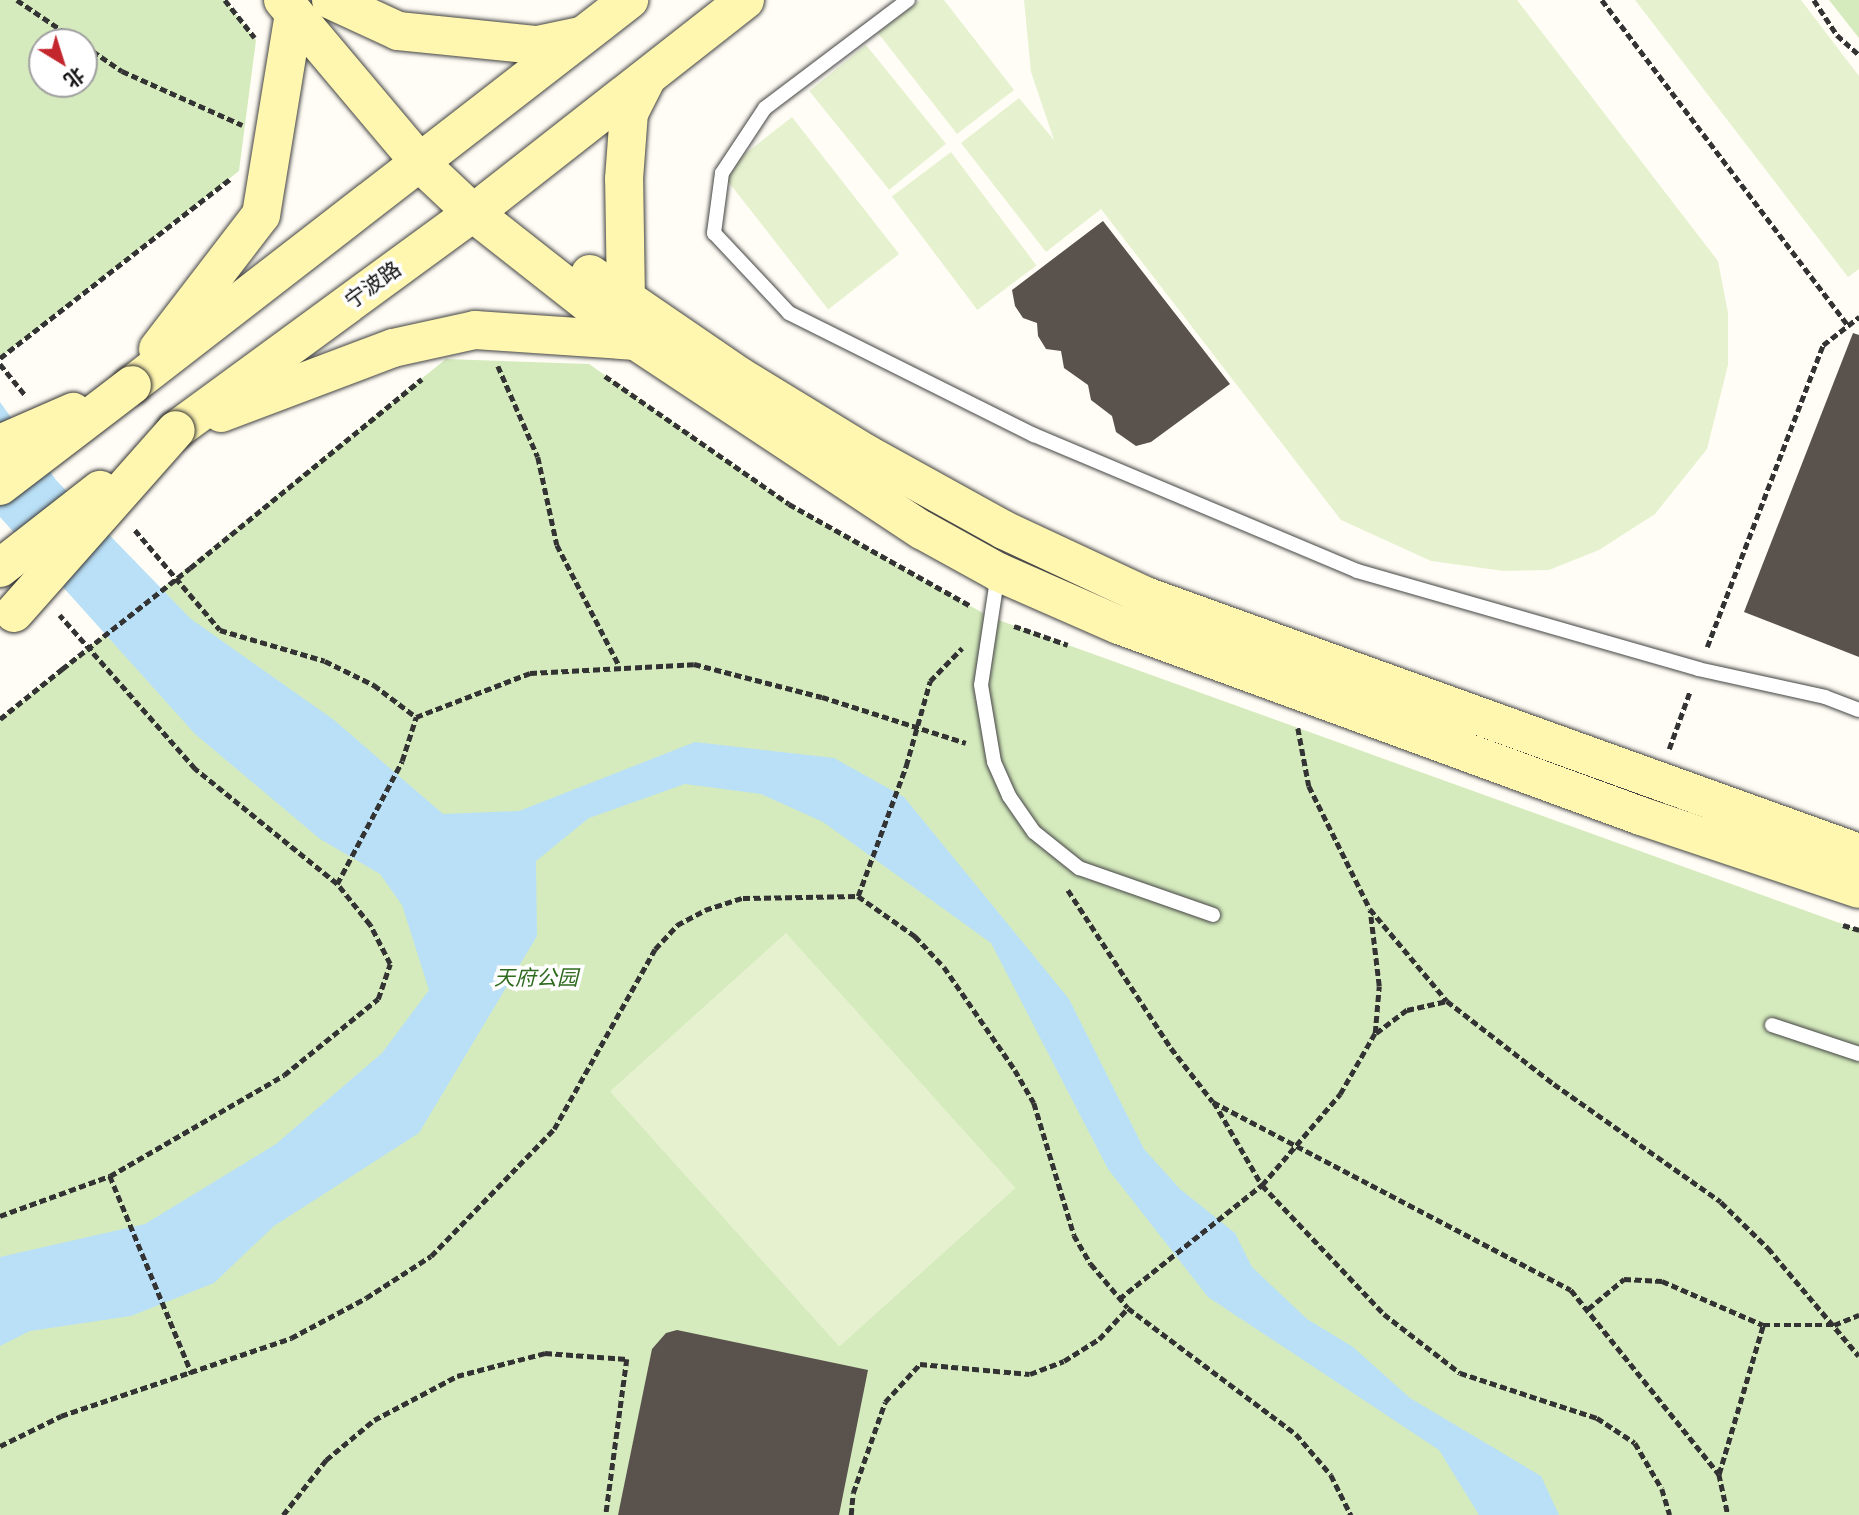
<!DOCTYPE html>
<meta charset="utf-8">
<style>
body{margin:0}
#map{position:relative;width:1859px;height:1515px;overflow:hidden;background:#fffdf5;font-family:Lora,"Noto Sans SC",serif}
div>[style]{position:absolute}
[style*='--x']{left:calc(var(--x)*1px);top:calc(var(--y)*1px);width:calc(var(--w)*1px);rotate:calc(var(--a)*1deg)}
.green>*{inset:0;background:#d5ebbd}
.pitch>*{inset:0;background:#e6f2cf;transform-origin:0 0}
.water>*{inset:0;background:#b9e0f7}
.building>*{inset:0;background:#5a524d}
.path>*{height:4.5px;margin-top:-2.25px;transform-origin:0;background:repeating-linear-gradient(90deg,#333 0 7px,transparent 0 10.5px)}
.roads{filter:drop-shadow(0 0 2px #444) drop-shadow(0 0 2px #444)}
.lane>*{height:14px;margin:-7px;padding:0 7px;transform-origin:7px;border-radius:7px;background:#fff}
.secondary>*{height:38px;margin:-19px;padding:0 19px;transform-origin:19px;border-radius:19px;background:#fff6b0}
.path-bridge>*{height:4.5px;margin-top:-2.25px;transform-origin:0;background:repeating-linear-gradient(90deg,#333 0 7px,transparent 0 10.5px)}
.bridges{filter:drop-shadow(0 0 2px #333) drop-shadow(0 0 2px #333)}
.secondary-bridge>*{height:38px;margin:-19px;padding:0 19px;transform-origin:19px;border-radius:19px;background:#fff6b0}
span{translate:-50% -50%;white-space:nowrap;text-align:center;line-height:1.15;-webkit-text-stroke:7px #fff;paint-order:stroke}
.street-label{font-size:21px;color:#111}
.park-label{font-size:21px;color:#2f6b1f;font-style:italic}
.north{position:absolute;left:28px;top:28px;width:70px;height:70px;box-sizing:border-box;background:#fff;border:2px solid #a0a0a0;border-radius:50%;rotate:142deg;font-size:19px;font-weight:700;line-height:28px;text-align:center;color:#111}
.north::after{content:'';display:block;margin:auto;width:24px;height:32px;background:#c4262e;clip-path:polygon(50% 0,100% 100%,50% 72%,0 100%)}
</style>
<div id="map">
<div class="green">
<div style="clip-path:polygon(evenodd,0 0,225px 0,256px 40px,239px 171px,0 358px,0 0,42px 42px,84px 42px,84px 84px,42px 84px,42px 42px)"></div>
<div style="clip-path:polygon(1829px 0,1859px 0,1859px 38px)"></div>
<div style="clip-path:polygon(446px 359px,589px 364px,789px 504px,990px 617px,1859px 930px,1859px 1515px,0 1515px,0 719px)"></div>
</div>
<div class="pitch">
<div style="clip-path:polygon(920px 0,944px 0,1014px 90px,957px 134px,878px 33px)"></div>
<div style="clip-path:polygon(1024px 0,1517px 0,1718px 261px,1728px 313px,1728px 365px,1707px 449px,1655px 514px,1599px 550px,1549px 570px,1504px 571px,1431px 561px,1341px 520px,1101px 209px,1046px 252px,961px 143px,1019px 98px,1054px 140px,1031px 72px)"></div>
<div style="clip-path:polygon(1635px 0,1801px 0,1859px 76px,1859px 269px,1848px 277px)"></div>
<div style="left:866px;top:45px;width:127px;height:73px;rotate:51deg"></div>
<div style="left:792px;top:117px;width:174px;height:90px;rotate:52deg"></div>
<div style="left:951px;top:152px;width:142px;height:74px;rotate:53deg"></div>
<div style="left:786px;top:933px;width:343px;height:237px;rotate:48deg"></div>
</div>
<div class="water">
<div style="clip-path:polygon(0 402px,56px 480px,191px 619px,334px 720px,443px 814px,519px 811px,695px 742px,834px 758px,904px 797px,1069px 999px,1144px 1149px,1180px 1189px,1235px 1233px,1252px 1267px,1307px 1319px,1353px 1347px,1410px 1398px,1541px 1476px,1559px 1515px,1479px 1515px,1439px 1450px,1208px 1297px,1108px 1169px,991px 943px,823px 822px,761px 794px,685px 784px,589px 818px,536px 861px,537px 936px,419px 1133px,274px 1226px,214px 1283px,131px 1316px,30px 1331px,0 1346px,0 1257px,145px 1224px,276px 1144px,382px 1053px,429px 990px,402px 905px,380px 874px,320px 839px,195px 734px,0 517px)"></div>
</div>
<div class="building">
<div style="clip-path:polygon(1103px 221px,1230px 384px,1151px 442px,1136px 446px,1116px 432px,1112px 416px,1091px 400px,1088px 385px,1064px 368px,1061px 351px,1046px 349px,1038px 336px,1037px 323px,1023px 318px,1015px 306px,1012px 290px)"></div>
<div style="clip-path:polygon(1853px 333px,1859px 335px,1859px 657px,1744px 612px)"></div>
<div style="clip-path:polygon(677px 1330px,868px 1370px,839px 1515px,618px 1515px,652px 1349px,666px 1333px)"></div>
</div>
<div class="path">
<div style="--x:17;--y:0;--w:75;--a:34.1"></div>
<div style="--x:225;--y:0;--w:48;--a:51.7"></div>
<div style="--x:1602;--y:0;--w:408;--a:52.9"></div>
<div style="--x:1814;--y:0;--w:42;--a:56.7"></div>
<div style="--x:1837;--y:35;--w:30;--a:42"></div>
<div style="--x:84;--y:45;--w:46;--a:34.4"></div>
<div style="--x:122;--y:71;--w:132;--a:24.2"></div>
<div style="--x:0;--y:358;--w:293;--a:-37.9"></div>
<div style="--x:0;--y:364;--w:41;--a:50.9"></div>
<div style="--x:498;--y:366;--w:99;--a:66.3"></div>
<div style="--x:538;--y:457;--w:90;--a:77.8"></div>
<div style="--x:557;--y:545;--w:135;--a:62.7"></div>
<div style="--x:605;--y:376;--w:224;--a:34.8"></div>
<div style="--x:789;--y:504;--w:209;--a:29.3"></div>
<div style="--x:135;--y:530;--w:131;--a:49.6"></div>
<div style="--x:220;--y:630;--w:109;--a:16.4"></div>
<div style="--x:325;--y:661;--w:55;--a:26.1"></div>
<div style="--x:374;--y:685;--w:53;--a:37.3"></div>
<div style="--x:416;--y:717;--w:122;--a:-21.1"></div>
<div style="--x:530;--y:673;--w:164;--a:-3.1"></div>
<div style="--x:694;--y:664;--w:132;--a:14.5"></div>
<div style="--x:822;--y:697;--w:151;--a:17.7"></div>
<div style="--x:190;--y:568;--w:299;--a:-39.2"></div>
<div style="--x:1014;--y:626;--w:57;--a:19.4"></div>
<div style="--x:1707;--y:647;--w:324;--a:-69"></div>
<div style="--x:1823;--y:345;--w:46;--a:-37.9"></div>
<div style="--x:0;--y:719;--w:80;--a:-38.9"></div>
<div style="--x:1298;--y:728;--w:59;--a:79.3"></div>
<div style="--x:1309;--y:786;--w:137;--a:63.6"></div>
<div style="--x:1370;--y:909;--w:120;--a:50.1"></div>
<div style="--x:1447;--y:1001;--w:135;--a:37.8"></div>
<div style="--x:1554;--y:1084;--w:204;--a:35.2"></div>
<div style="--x:1721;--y:1202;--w:66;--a:44.4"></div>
<div style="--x:1768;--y:1248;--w:141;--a:49.9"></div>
<div style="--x:1669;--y:749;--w:62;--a:-70.1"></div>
<div style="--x:337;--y:884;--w:139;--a:-62.1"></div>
<div style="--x:402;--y:761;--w:46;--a:-72.3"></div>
<div style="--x:1068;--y:890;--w:189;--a:56.9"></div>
<div style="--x:1171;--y:1048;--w:68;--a:52.1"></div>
<div style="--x:1213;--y:1102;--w:404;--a:27.7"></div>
<div style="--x:1571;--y:1290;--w:236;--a:51.2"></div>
<div style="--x:1719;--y:1474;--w:42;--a:77.6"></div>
<div style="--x:858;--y:896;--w:139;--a:-69.7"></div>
<div style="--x:906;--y:766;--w:88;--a:-74.2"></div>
<div style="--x:930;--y:681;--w:46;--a:-45.9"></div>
<div style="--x:1843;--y:925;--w:17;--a:17"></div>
<div style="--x:1376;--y:1033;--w:39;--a:-37"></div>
<div style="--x:1407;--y:1010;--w:41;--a:-12.7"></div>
<div style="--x:1214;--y:1102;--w:96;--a:60"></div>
<div style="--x:1262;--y:1185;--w:178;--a:46.6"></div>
<div style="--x:1384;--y:1314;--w:96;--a:37.8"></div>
<div style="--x:1460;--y:1373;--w:144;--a:18.2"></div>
<div style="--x:1597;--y:1418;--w:45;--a:33.3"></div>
<div style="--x:1635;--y:1443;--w:53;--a:59.6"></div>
<div style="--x:1662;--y:1489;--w:27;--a:73"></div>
<div style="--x:110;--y:1176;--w:214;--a:67.5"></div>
<div style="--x:0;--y:1216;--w:117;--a:-20"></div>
<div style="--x:110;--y:1176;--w:201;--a:-30.1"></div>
<div style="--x:284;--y:1075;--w:121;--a:-39"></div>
<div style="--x:378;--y:999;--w:37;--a:-71"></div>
<div style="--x:390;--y:964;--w:44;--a:-117.1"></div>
<div style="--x:370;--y:925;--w:53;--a:-128.8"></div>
<div style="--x:337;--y:884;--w:183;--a:-141"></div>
<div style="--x:195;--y:769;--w:205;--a:-131.4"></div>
<div style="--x:1119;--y:1299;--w:183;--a:-38.6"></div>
<div style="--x:1262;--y:1185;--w:120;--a:-49.4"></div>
<div style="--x:1340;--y:1094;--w:70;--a:-60.2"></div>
<div style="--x:1375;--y:1033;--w:47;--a:-85.1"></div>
<div style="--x:1379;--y:986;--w:76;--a:-96.8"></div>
<div style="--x:1588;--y:1309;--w:47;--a:-39.8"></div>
<div style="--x:1624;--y:1279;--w:38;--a:3"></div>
<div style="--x:1662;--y:1281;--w:110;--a:23.5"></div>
<div style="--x:1763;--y:1325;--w:71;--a:0"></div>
<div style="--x:1834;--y:1325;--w:27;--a:-22"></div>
<div style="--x:0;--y:1446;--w:68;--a:-26.2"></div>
<div style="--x:61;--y:1416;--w:243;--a:-18.7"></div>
<div style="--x:291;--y:1338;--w:85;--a:-28.1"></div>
<div style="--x:366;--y:1298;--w:77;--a:-32.9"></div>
<div style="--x:431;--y:1256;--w:177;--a:-45.9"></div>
<div style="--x:554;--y:1129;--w:206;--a:-60.7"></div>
<div style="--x:655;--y:949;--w:33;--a:-47"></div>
<div style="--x:677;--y:925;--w:32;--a:-28"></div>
<div style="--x:705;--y:910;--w:40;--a:-18"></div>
<div style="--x:743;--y:898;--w:115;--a:-1"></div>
<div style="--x:858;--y:896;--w:70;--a:35.1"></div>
<div style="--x:915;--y:936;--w:42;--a:46.9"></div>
<div style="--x:944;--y:967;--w:125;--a:55.4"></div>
<div style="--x:1015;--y:1070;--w:38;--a:60"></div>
<div style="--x:1034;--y:1103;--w:138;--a:73.1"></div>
<div style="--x:1074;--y:1235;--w:34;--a:60"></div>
<div style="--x:1091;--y:1264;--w:57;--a:49.9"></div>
<div style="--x:1128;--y:1308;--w:210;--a:36.9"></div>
<div style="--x:1296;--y:1434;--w:54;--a:49.5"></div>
<div style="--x:1331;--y:1475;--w:45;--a:63.4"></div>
<div style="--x:1719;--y:1474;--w:155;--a:-73.5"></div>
<div style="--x:283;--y:1515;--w:70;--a:-52"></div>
<div style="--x:326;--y:1460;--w:62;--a:-39.8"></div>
<div style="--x:374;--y:1420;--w:94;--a:-27.9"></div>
<div style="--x:457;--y:1376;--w:91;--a:-14.6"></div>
<div style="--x:545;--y:1353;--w:82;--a:4.2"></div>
<div style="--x:627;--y:1359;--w:157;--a:97.7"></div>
<div style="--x:851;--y:1515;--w:22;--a:-85"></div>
<div style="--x:853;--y:1493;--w:96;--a:-70.6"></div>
<div style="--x:885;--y:1402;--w:52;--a:-47.4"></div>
<div style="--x:920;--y:1364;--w:110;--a:5.2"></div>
<div style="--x:1030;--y:1374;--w:36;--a:-21"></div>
<div style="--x:1064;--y:1361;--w:41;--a:-32.2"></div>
<div style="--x:1099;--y:1339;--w:42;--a:-46.9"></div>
</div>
<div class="roads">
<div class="lane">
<div style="--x:908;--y:0;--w:179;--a:142.9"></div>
<div style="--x:765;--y:108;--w:78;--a:123.5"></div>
<div style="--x:722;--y:173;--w:61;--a:97.6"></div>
<div style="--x:714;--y:233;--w:110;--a:46.8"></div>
<div style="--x:789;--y:313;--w:274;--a:26.5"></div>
<div style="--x:1034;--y:435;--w:350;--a:22.8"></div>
<div style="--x:1357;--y:571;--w:355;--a:16"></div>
<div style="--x:1698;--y:669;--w:130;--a:12.4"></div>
<div style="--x:1825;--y:697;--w:36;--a:21"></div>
<div style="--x:998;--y:573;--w:113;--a:98.6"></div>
<div style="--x:981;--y:685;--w:78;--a:80.4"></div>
<div style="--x:994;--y:762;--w:37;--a:66"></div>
<div style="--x:1009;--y:796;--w:44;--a:55.2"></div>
<div style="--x:1034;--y:832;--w:58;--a:38.7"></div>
<div style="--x:1079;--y:868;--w:142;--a:19.3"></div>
<div style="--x:1772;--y:1025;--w:92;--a:18.4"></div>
</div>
<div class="secondary">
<div style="--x:283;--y:0;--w:214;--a:49.9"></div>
<div style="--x:421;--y:164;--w:70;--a:43.3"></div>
<div style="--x:472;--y:212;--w:209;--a:38.2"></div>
<div style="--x:636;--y:341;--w:343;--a:33.5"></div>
<div style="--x:922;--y:530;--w:87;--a:28.9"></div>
<div style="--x:998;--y:572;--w:132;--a:23.7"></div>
<div style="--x:1119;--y:625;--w:556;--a:20.1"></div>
<div style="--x:1641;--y:816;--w:230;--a:18.5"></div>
<div style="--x:331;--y:0;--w:74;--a:24.8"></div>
<div style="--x:398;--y:31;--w:140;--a:5.8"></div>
<div style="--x:537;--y:45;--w:45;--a:-11.6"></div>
<div style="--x:590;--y:274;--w:181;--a:34.4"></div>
<div style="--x:739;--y:376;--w:150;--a:31.4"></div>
<div style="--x:867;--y:454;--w:157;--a:29"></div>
<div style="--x:1004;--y:530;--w:159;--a:25"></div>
<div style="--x:1148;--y:597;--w:756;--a:19.8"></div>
<div style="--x:626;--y:300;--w:121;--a:-90.9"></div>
<div style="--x:624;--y:179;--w:66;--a:-85.7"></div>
<div style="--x:629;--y:113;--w:38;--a:-63"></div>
<div style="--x:158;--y:349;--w:169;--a:-52.5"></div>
<div style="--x:261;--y:215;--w:204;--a:-80.7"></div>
<div style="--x:132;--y:385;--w:629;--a:-37.76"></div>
<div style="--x:221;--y:413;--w:184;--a:-20.7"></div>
<div style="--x:393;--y:348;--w:84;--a:-12.4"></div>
<div style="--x:475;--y:330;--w:161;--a:3.9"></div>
<div style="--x:176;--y:430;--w:389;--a:-36.2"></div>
<div style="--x:490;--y:200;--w:324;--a:-38.1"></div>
</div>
</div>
<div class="path-bridge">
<div style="--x:62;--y:669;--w:163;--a:-38.3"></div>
</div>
<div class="bridges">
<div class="secondary-bridge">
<div style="--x:0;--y:444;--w:80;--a:-23.7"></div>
<div style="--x:0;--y:486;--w:166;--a:-37.4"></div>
<div style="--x:0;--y:568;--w:127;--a:-38"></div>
<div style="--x:14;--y:613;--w:244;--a:-48.5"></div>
</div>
</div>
<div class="street-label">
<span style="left:373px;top:285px;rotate:-36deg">宁波路</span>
</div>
<div class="park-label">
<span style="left:536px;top:978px">天府公园</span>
</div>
<div class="north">北</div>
</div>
